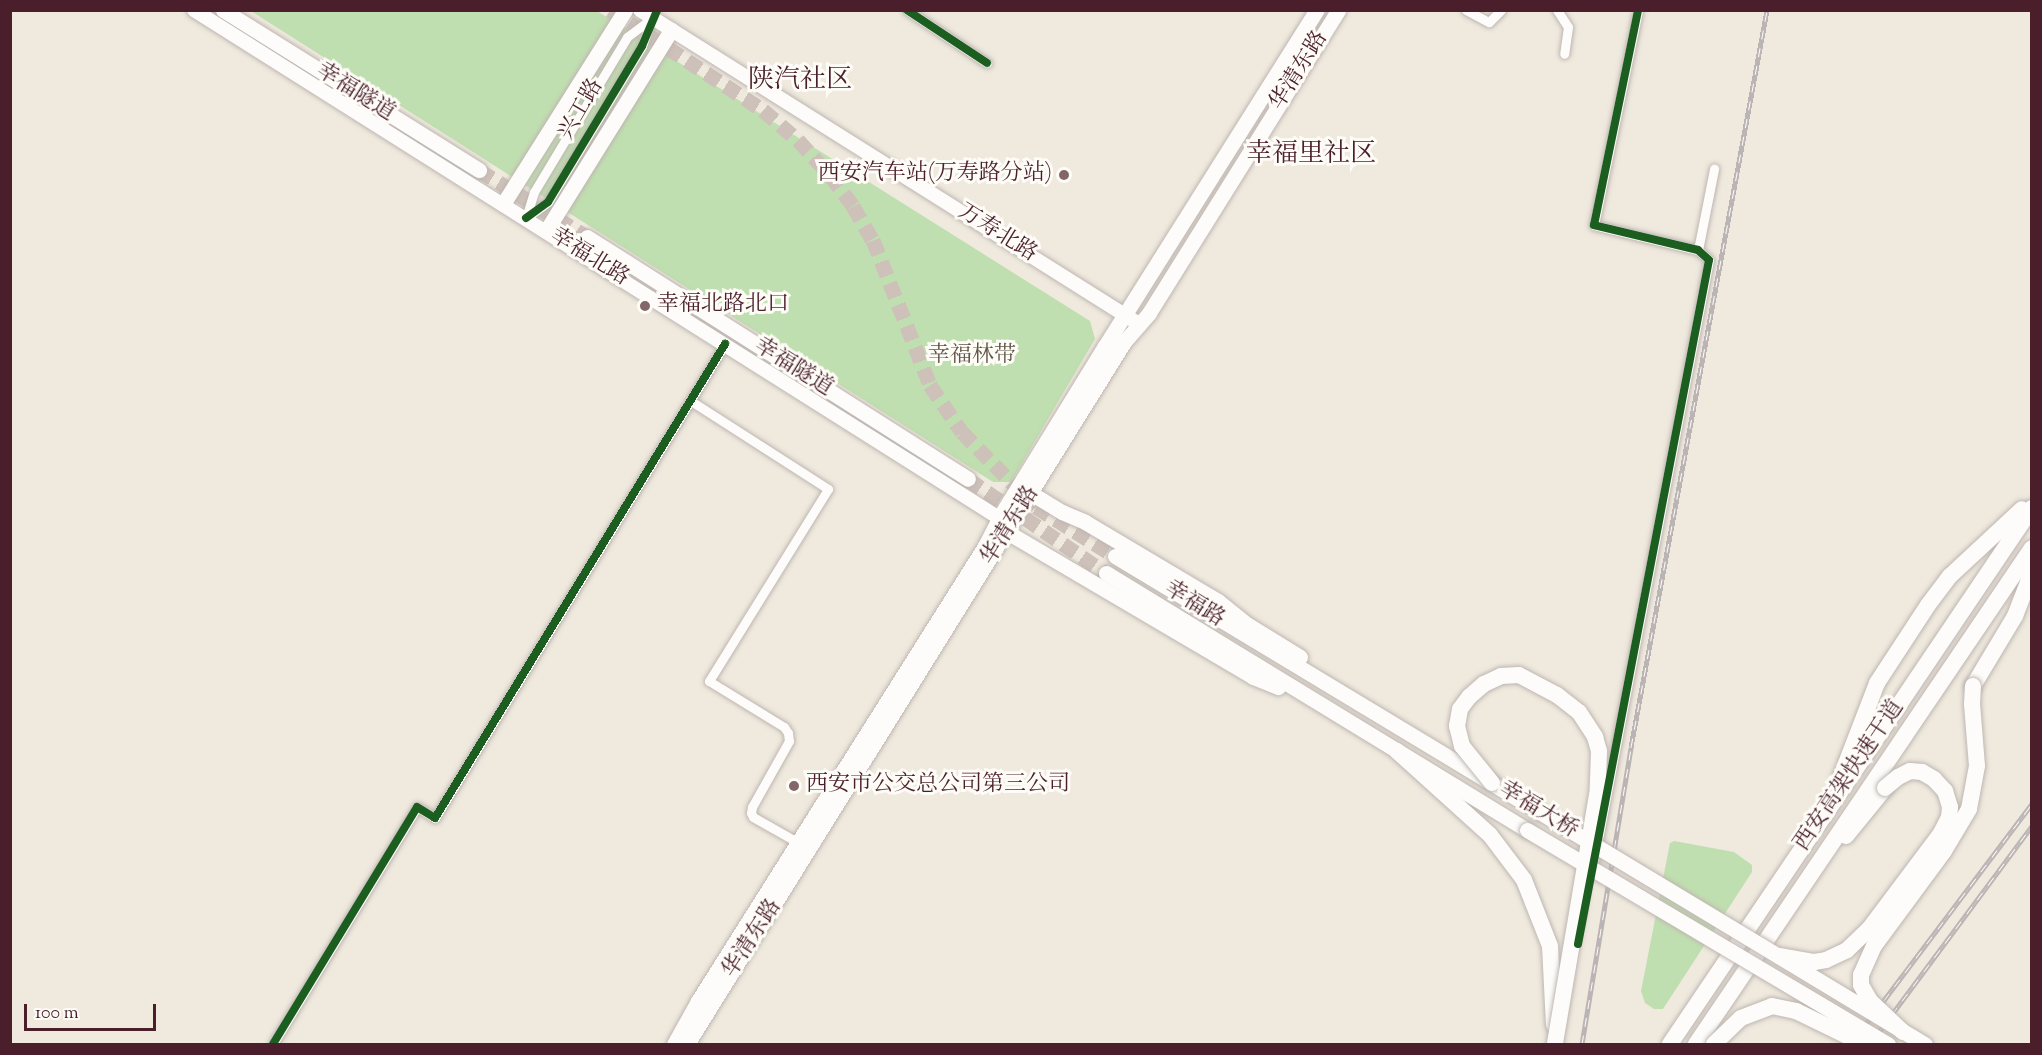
<!DOCTYPE html>
<meta charset="utf-8">
<style>
body{margin:0}
#map{position:relative;width:2042px;height:1055px;overflow:hidden;background:#efe9de;font-family:"Sorts Mill Goudy","Noto Serif SC",serif}
div>[style]{position:absolute}
[style*='--x']{left:calc(var(--x)*1px);top:calc(var(--y)*1px);width:calc(var(--w)*1px);rotate:calc(var(--a)*1deg)}
.green>*{inset:0;background:#c0dfb0}
.primary-tunnel>*{height:15px;margin-top:-7.5px;transform-origin:0;background:repeating-linear-gradient(90deg,#cec1ba 0 15px,transparent 0 23px)}
.roads{filter:drop-shadow(0 0 2px #beb6b1) drop-shadow(0 0 2px #beb6b1)}
.street>*{height:9px;margin:-4.5px;padding:0 4.5px;transform-origin:4.5px;border-radius:4.5px;background:#fdfcfa}
.secondary>*{height:14px;margin:-7px;padding:0 7px;transform-origin:7px;border-radius:7px;background:#fdfcfa}
.primary>*{height:15px;margin:-7.5px;padding:0 7.5px;transform-origin:7.5px;border-radius:7.5px;background:#fdfcfa}
.highway>*{height:16px;margin:-8px;padding:0 8px;transform-origin:8px;border-radius:8px;background:#fdfcfa}
.rail>*{height:5px;margin-top:-2.5px;transform-origin:0;background:repeating-linear-gradient(90deg,#fdfcf7 0 9px,#bab4b4 0 18px);box-sizing:border-box;border-block:2px solid #bab4b4}
.bridges{filter:drop-shadow(0 0 2px #beb6b1) drop-shadow(0 0 2px #beb6b1)}
.primary-bridge>*{height:15px;margin:-7.5px;padding:0 7.5px;transform-origin:7.5px;border-radius:7.5px;background:#fdfcfa}
.highway-bridge>*{height:16px;margin:-8px;padding:0 8px;transform-origin:8px;border-radius:8px;background:#fdfcfa}
.cycleway>*{height:8px;margin:-4px;padding:0 4px;transform-origin:4px;border-radius:4px;background:#1b5e20}
.dots>*{width:16px;height:16px;translate:-50% -50%;box-sizing:border-box;border:3px solid #fdfcf7;border-radius:50%}
span{translate:-50% -50%;white-space:nowrap;text-align:center;line-height:1.15;-webkit-text-stroke:6px #fdfcf7;paint-order:stroke}
.street-label{font-size:22px;color:#4a1f2b}
.poi-label{font-size:22px;color:#4a1f2b}
.right{translate:-100% -50%;text-align:right}
.left{translate:0 -50%;text-align:left}
.park-label{font-size:22px;color:#625648}
.quarter-label{font-size:26px;color:#4a1f2b}
.frame{position:absolute;inset:0;border:12px solid #4a1f2b;pointer-events:none}
.scale{position:absolute;left:24px;top:1004px;width:132px;height:27px;box-sizing:border-box;border:3px solid #4a1f2b;border-top:0;padding-left:8px;font-size:18px;line-height:21px;white-space:nowrap;color:#4a1f2b;-webkit-text-stroke:4px #fdfcf7;paint-order:stroke}
</style>
<div id="map">
<div class="green">
<div style="clip-path:polygon(251px 11px,597px 11px,1090px 321px,1095px 339px,1011px 482px,993px 482px)"></div>
<div style="clip-path:polygon(1674px 841px,1734px 852px,1752px 865px,1752px 872px,1663px 1009px,1654px 1009px,1645px 1003px,1641px 991px,1670px 843px)"></div>
</div>
<div class="primary-tunnel">
<div style="--x:610;--y:10;--w:183;--a:33.2"></div>
<div style="--x:763;--y:110;--w:46;--a:40.6"></div>
<div style="--x:798;--y:140;--w:47;--a:47.6"></div>
<div style="--x:830;--y:175;--w:39;--a:53"></div>
<div style="--x:853;--y:206;--w:39;--a:60"></div>
<div style="--x:873;--y:240;--w:156;--a:68.5"></div>
<div style="--x:930;--y:385;--w:57;--a:55.8"></div>
<div style="--x:962;--y:432;--w:105;--a:45.4"></div>
<div style="--x:1036;--y:507;--w:93;--a:31.8"></div>
<div style="--x:479;--y:170;--w:127;--a:31.8"></div>
<div style="--x:968;--y:479;--w:167;--a:34.3"></div>
</div>
<div class="roads">
<div class="street">
<div style="--x:907;--y:10;--w:96;--a:33.5"></div>
<div style="--x:1466;--y:10;--w:26;--a:28"></div>
<div style="--x:1489;--y:22;--w:17;--a:-45"></div>
<div style="--x:1557;--y:10;--w:20;--a:57"></div>
<div style="--x:1568;--y:27;--w:27;--a:98"></div>
<div style="--x:526;--y:218;--w:27;--a:-73"></div>
<div style="--x:534;--y:192;--w:181;--a:-59"></div>
<div style="--x:627;--y:37;--w:31;--a:-37"></div>
<div style="--x:526;--y:218;--w:27;--a:-36"></div>
<div style="--x:548;--y:202;--w:182;--a:-58.9"></div>
<div style="--x:642;--y:46;--w:30;--a:-70"></div>
<div style="--x:1698;--y:250;--w:83;--a:-78.8"></div>
<div style="--x:691;--y:401;--w:163;--a:32.7"></div>
<div style="--x:828;--y:489;--w:226;--a:121.8"></div>
<div style="--x:709;--y:681;--w:88;--a:31.5"></div>
<div style="--x:784;--y:727;--w:7;--a:56"></div>
<div style="--x:788;--y:733;--w:8;--a:83"></div>
<div style="--x:789;--y:741;--w:76;--a:119.3"></div>
<div style="--x:752;--y:807;--w:6;--a:99"></div>
<div style="--x:751;--y:813;--w:4;--a:63"></div>
<div style="--x:753;--y:817;--w:53;--a:29.5"></div>
<div style="--x:1592;--y:871;--w:622;--a:-79.16"></div>
<div style="--x:1709;--y:260;--w:15;--a:-138"></div>
<div style="--x:1698;--y:250;--w:107;--a:-166.5"></div>
<div style="--x:1594;--y:225;--w:219;--a:-78.4"></div>
<div style="--x:273;--y:1044;--w:277;--a:-58.7"></div>
<div style="--x:417;--y:807;--w:21;--a:31"></div>
<div style="--x:435;--y:818;--w:556;--a:-58.54"></div>
</div>
<div class="secondary">
<div style="--x:194;--y:10;--w:952;--a:32.25"></div>
<div style="--x:999;--y:518;--w:9;--a:58"></div>
<div style="--x:640;--y:10;--w:590;--a:32.18"></div>
</div>
<div class="primary">
<div style="--x:223;--y:10;--w:302;--a:32"></div>
<div style="--x:503;--y:204;--w:229;--a:-57.8"></div>
<div style="--x:546;--y:231;--w:237;--a:-58.1"></div>
<div style="--x:587;--y:237;--w:451;--a:32.4"></div>
<div style="--x:1024;--y:489;--w:44;--a:31.2"></div>
<div style="--x:1062;--y:512;--w:25;--a:23"></div>
<div style="--x:1085;--y:522;--w:155;--a:30.7"></div>
<div style="--x:1218;--y:601;--w:38;--a:39"></div>
<div style="--x:1248;--y:625;--w:61;--a:31.6"></div>
<div style="--x:1007;--y:532;--w:286;--a:30.5"></div>
<div style="--x:1253;--y:677;--w:27;--a:22"></div>
<div style="--x:1115;--y:556;--w:494;--a:31.1"></div>
<div style="--x:1106;--y:573;--w:493;--a:31.4"></div>
<div style="--x:674;--y:1044;--w:49;--a:-60.8"></div>
<div style="--x:698;--y:1001;--w:538;--a:-57.76"></div>
<div style="--x:985;--y:546;--w:31;--a:-63"></div>
<div style="--x:999;--y:518;--w:202;--a:-58.4"></div>
<div style="--x:1105;--y:346;--w:397;--a:-57.8"></div>
<div style="--x:687;--y:1044;--w:827;--a:-58.1"></div>
<div style="--x:1124;--y:342;--w:38;--a:-49"></div>
<div style="--x:1149;--y:313;--w:357;--a:-58"></div>
</div>
<div class="highway">
<div style="--x:1973;--y:686;--w:82;--a:-59"></div>
<div style="--x:2015;--y:616;--w:47;--a:-68.9"></div>
<div style="--x:1397;--y:751;--w:125;--a:42.1"></div>
<div style="--x:1490;--y:835;--w:56;--a:52.9"></div>
<div style="--x:1524;--y:880;--w:71;--a:68.5"></div>
<div style="--x:1550;--y:946;--w:79;--a:87.1"></div>
<div style="--x:1840;--y:779;--w:103;--a:-68.9"></div>
<div style="--x:1877;--y:683;--w:93;--a:-56.8"></div>
<div style="--x:1928;--y:605;--w:36;--a:-53"></div>
<div style="--x:1950;--y:576;--w:98;--a:-42.9"></div>
<div style="--x:1846;--y:836;--w:62;--a:-50.9"></div>
<div style="--x:1670;--y:1044;--w:647;--a:-55.97"></div>
<div style="--x:1696;--y:1044;--w:599;--a:-55.89"></div>
</div>
</div>
<div class="rail">
<div style="--x:1582;--y:1044;--w:301;--a:-80.6"></div>
<div style="--x:1631;--y:747;--w:749;--a:-79.54"></div>
<div style="--x:1851;--y:1044;--w:301;--a:-53"></div>
<div style="--x:1870;--y:1044;--w:272;--a:-53.4"></div>
</div>
<div class="bridges">
<div class="primary-bridge">
<div style="--x:1538;--y:811;--w:452;--a:31.1"></div>
<div style="--x:1527;--y:830;--w:420;--a:30.7"></div>
</div>
<div class="highway-bridge">
<div style="--x:1492;--y:783;--w:48;--a:-129"></div>
<div style="--x:1462;--y:746;--w:21;--a:-104"></div>
<div style="--x:1457;--y:726;--w:17;--a:-80"></div>
<div style="--x:1460;--y:709;--w:15;--a:-53"></div>
<div style="--x:1469;--y:697;--w:20;--a:-41"></div>
<div style="--x:1484;--y:684;--w:19;--a:-25"></div>
<div style="--x:1501;--y:676;--w:18;--a:-3"></div>
<div style="--x:1519;--y:675;--w:43;--a:27.8"></div>
<div style="--x:1557;--y:695;--w:28;--a:38"></div>
<div style="--x:1579;--y:712;--w:30;--a:57"></div>
<div style="--x:1595;--y:737;--w:15;--a:74"></div>
<div style="--x:1599;--y:751;--w:38;--a:92"></div>
<div style="--x:1598;--y:789;--w:259;--a:99.6"></div>
<div style="--x:1779;--y:956;--w:36;--a:10"></div>
<div style="--x:1814;--y:962;--w:12;--a:-9"></div>
<div style="--x:1826;--y:960;--w:23;--a:-25"></div>
<div style="--x:1847;--y:950;--w:30;--a:-44"></div>
<div style="--x:1869;--y:929;--w:120;--a:-53.1"></div>
<div style="--x:1941;--y:833;--w:18;--a:-63"></div>
<div style="--x:1949;--y:817;--w:10;--a:-84"></div>
<div style="--x:1950;--y:807;--w:17;--a:-107"></div>
<div style="--x:1945;--y:791;--w:16;--a:-133"></div>
<div style="--x:1934;--y:779;--w:14;--a:-150"></div>
<div style="--x:1922;--y:772;--w:12;--a:-175"></div>
<div style="--x:1910;--y:771;--w:13;--a:153"></div>
<div style="--x:1898;--y:777;--w:17;--a:140"></div>
<div style="--x:1903;--y:1032;--w:45;--a:-136.8"></div>
<div style="--x:1870;--y:1001;--w:18;--a:-119"></div>
<div style="--x:1861;--y:985;--w:10;--a:-90"></div>
<div style="--x:1861;--y:975;--w:32;--a:-66"></div>
<div style="--x:1874;--y:946;--w:118;--a:-53.6"></div>
<div style="--x:1944;--y:851;--w:49;--a:-59.2"></div>
<div style="--x:1969;--y:809;--w:44;--a:-79.5"></div>
<div style="--x:1977;--y:766;--w:62;--a:-94.6"></div>
<div style="--x:1972;--y:704;--w:18;--a:-87"></div>
<div style="--x:1714;--y:1044;--w:37;--a:-44"></div>
<div style="--x:1741;--y:1018;--w:33;--a:-21"></div>
<div style="--x:1772;--y:1006;--w:25;--a:12"></div>
<div style="--x:1796;--y:1011;--w:76;--a:25.9"></div>
</div>
</div>
<div class="cycleway">
<div style="--x:907;--y:10;--w:96;--a:33.5"></div>
<div style="--x:526;--y:218;--w:27;--a:-36"></div>
<div style="--x:548;--y:202;--w:182;--a:-58.9"></div>
<div style="--x:642;--y:46;--w:39;--a:-67"></div>
<div style="--x:1578;--y:944;--w:696;--a:-79.16"></div>
<div style="--x:1709;--y:260;--w:15;--a:-138"></div>
<div style="--x:1698;--y:250;--w:107;--a:-166.5"></div>
<div style="--x:1594;--y:225;--w:219;--a:-78.4"></div>
<div style="--x:273;--y:1044;--w:277;--a:-58.7"></div>
<div style="--x:417;--y:807;--w:21;--a:31"></div>
<div style="--x:435;--y:818;--w:556;--a:-58.54"></div>
</div>
<div class="dots">
<div style="left:1064px;top:175px;background:#84666a"></div>
<div style="left:645px;top:306px;background:#84666a"></div>
<div style="left:794px;top:786px;background:#84666a"></div>
</div>
<div class="street-label">
<span style="left:1300px;top:71px;rotate:-58deg">华清东路</span>
<span style="left:355px;top:93px;rotate:32deg">幸福隧道</span>
<span style="left:582px;top:110px;rotate:-60deg">兴工路</span>
<span style="left:997px;top:234px;rotate:32deg">万寿北路</span>
<span style="left:589px;top:258px;rotate:32deg">幸福北路</span>
<span style="left:793px;top:368px;rotate:32deg">幸福隧道</span>
<span style="left:1011px;top:526px;rotate:-58deg">华清东路</span>
<span style="left:1194px;top:605px;rotate:32deg">幸福路</span>
<span style="left:1850px;top:776px;rotate:-56deg">西安高架快速干道</span>
<span style="left:1538px;top:811px;rotate:31deg">幸福大桥</span>
<span style="left:753px;top:939px;rotate:-57deg">华清东路</span>
</div>
<div class="poi-label">
<span class="right" style="left:1052px;top:175px">西安汽车站(万寿路分站)</span>
<span class="left" style="left:657px;top:306px">幸福北路北口</span>
<span class="left" style="left:806px;top:786px">西安市公交总公司第三公司</span>
</div>
<div class="park-label">
<span style="left:972px;top:357px">幸福林带</span>
</div>
<div class="quarter-label">
<span style="left:800px;top:81px">陕汽社区</span>
<span style="left:1311px;top:155px">幸福里社区</span>
</div>
<div class="frame"></div>
<div class="scale">100 m</div>
</div>
